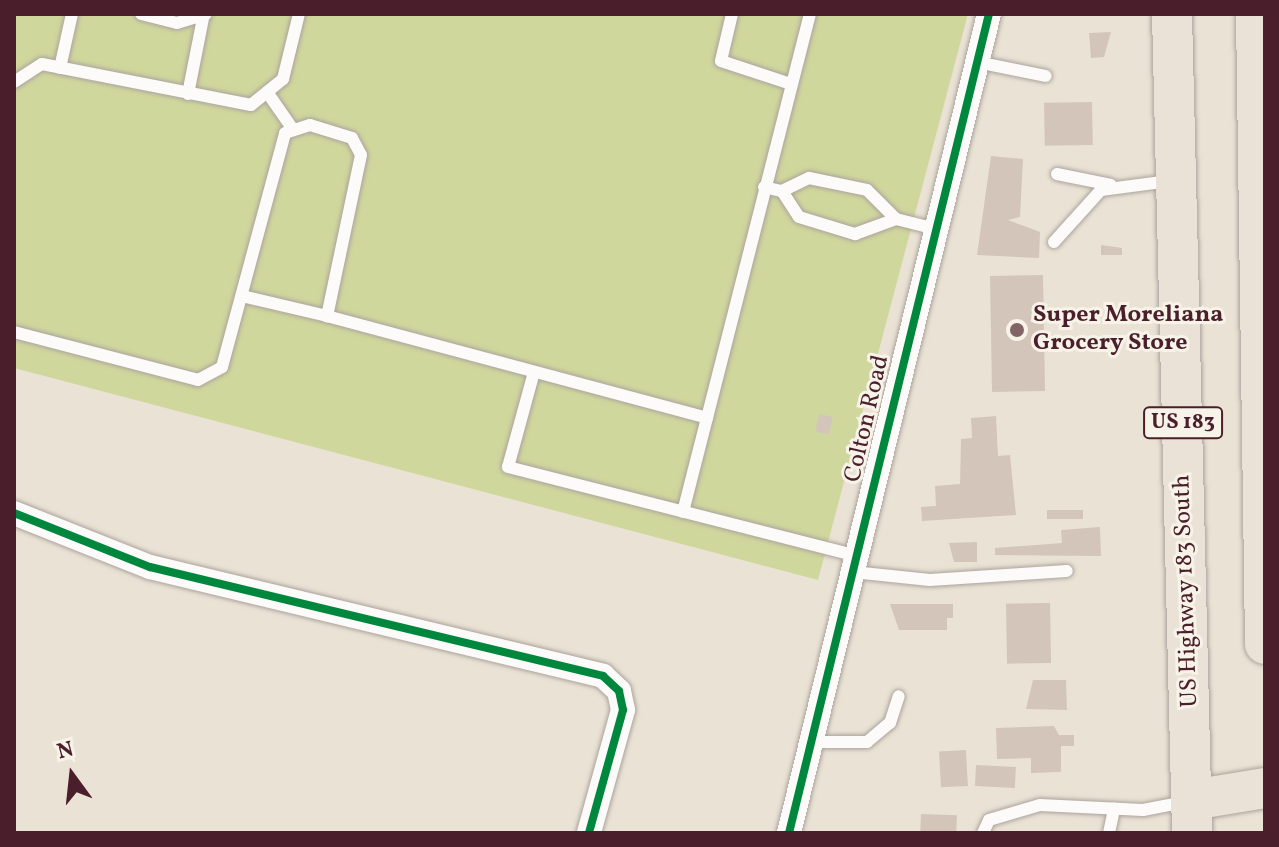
<!DOCTYPE html>
<style>
body{margin:0}
#map{position:relative;width:1279px;height:847px;overflow:hidden;background:#eae3d5;font-family:Vollkorn,serif}
div>[style]{position:absolute}
[style*='--x']{left:calc(var(--x)*1px);top:calc(var(--y)*1px);width:calc(var(--w)*1px);rotate:calc(var(--a)*1deg)}
.green>*{inset:0;background:#d0d79d}
.building>*{inset:0;background:#d3c5ba;transform-origin:0 0}
.roads{filter:drop-shadow(0 0 2px #aca39d) drop-shadow(0 0 2px #aca39d)}
.service>*{height:12px;margin:-6px;padding:0 6px;transform-origin:6px;border-radius:6px;background:#fcfbf9}
.minor>*{height:24px;margin:-12px;padding:0 12px;transform-origin:12px;border-radius:12px;background:#fcfbf9}
.trunk>*{height:40px;margin:-20px;padding:0 20px;transform-origin:20px;border-radius:20px;background:#eae2d6}
.cycleway>*{height:8px;margin:-4px;padding:0 4px;transform-origin:4px;border-radius:4px;background:#00873e}
.dots>*{width:22px;height:22px;translate:-50% -50%;box-sizing:border-box;border:4px solid #f7f3e8;border-radius:50%}
span{translate:-50% -50%;white-space:nowrap;text-align:center;line-height:1.15;-webkit-text-stroke:6px #f7f3e8;paint-order:stroke}
.shield-label span{padding:2px 6px;background:#f7f3e8;border:2px solid;border-radius:6px;-webkit-text-stroke-width:0}
.shield-label{font-size:22px;color:#4a1f2b;font-weight:700}
.poi-label{font-size:24px;color:#4a1f2b;font-weight:700}
.left{translate:0 -50%;text-align:left}
.street-label{font-size:24px;color:#4a1f2b}
.frame{position:absolute;inset:0;border:16px solid #4a1f2b;pointer-events:none}
.north{position:absolute;left:32px;top:735px;width:80px;height:80px;-webkit-text-stroke:6px #f7f3e8;paint-order:stroke;rotate:345deg;font-size:22px;font-weight:700;line-height:32px;text-align:center;color:#4a1f2b}
.north::after{content:'';display:block;margin:auto;width:28px;height:36px;background:#4a1f2b;clip-path:polygon(50% 0,100% 100%,50% 72%,0 100%)}
</style>
<div id="map">
<div class="green">
<div style="clip-path:polygon(14px 14px,968px 14px,818px 580px,14px 368px)"></div>
</div>
<div class="building">
<div style="clip-path:polygon(1111px 32px,1104px 57px,1091px 58px,1089px 33px)"></div>
<div style="left:1092px;top:102px;width:43px;height:48px;rotate:89deg"></div>
<div style="clip-path:polygon(991px 156px,1023px 159px,1020px 217px,1008px 220px,1040px 232px,1039px 258px,977px 255px)"></div>
<div style="clip-path:polygon(1101px 245px,1122px 248px,1122px 255px,1101px 255px)"></div>
<div style="left:1043px;top:275px;width:116px;height:53px;rotate:89deg"></div>
<div style="left:819px;top:414px;width:14px;height:18px;rotate:12deg"></div>
<div style="clip-path:polygon(996px 416px,998px 456px,1010px 455px,1016px 515px,922px 521px,921px 507px,936px 506px,935px 486px,960px 484px,961px 439px,972px 438px,971px 418px)"></div>
<div style="left:1083px;top:510px;width:9px;height:36px;rotate:90deg"></div>
<div style="clip-path:polygon(1100px 527px,1101px 556px,995px 555px,995px 548px,1062px 543px,1061px 530px)"></div>
<div style="clip-path:polygon(977px 542px,977px 562px,954px 562px,949px 543px)"></div>
<div style="left:1050px;top:603px;width:60px;height:44px;rotate:89deg"></div>
<div style="clip-path:polygon(890px 604px,953px 604px,953px 618px,947px 618px,947px 630px,899px 630px)"></div>
<div style="clip-path:polygon(1033px 680px,1066px 680px,1067px 710px,1026px 709px)"></div>
<div style="clip-path:polygon(1054px 726px,1059px 735px,1074px 735px,1074px 746px,1061px 746px,1061px 772px,1031px 773px,1031px 758px,997px 759px,996px 728px)"></div>
<div style="left:966px;top:750px;width:36px;height:27px;rotate:87deg"></div>
<div style="left:976px;top:765px;width:40px;height:21px;rotate:3deg"></div>
<div style="left:921px;top:814px;width:36px;height:19px;rotate:2deg"></div>
</div>
<div class="roads">
<div class="service">
<div style="--x:141;--y:14;--w:37;--a:14"></div>
<div style="--x:177;--y:23;--w:30;--a:-17"></div>
<div style="--x:732;--y:14;--w:48;--a:103.2"></div>
<div style="--x:721;--y:61;--w:74;--a:18.2"></div>
<div style="--x:977;--y:62;--w:70;--a:11.5"></div>
<div style="--x:60;--y:68;--w:55;--a:-77.5"></div>
<div style="--x:14;--y:82;--w:33;--a:-33"></div>
<div style="--x:42;--y:64;--w:213;--a:11.1"></div>
<div style="--x:251;--y:105;--w:41;--a:-39.1"></div>
<div style="--x:283;--y:79;--w:67;--a:-76.2"></div>
<div style="--x:267;--y:92;--w:44;--a:55.2"></div>
<div style="--x:188;--y:94;--w:77;--a:-78.8"></div>
<div style="--x:1057;--y:174;--w:55;--a:11.5"></div>
<div style="--x:764;--y:187;--w:18;--a:13"></div>
<div style="--x:782;--y:191;--w:30;--a:-26"></div>
<div style="--x:809;--y:178;--w:59;--a:11.7"></div>
<div style="--x:867;--y:190;--w:41;--a:45"></div>
<div style="--x:896;--y:219;--w:37;--a:14"></div>
<div style="--x:782;--y:191;--w:31;--a:57"></div>
<div style="--x:799;--y:217;--w:59;--a:16.9"></div>
<div style="--x:855;--y:234;--w:44;--a:-20.1"></div>
<div style="--x:1054;--y:242;--w:70;--a:-47.9"></div>
<div style="--x:1101;--y:190;--w:69;--a:-7.5"></div>
<div style="--x:242;--y:296;--w:87;--a:13.2"></div>
<div style="--x:14;--y:332;--w:190;--a:14.6"></div>
<div style="--x:198;--y:380;--w:27;--a:-28"></div>
<div style="--x:222;--y:367;--w:242;--a:-74.9"></div>
<div style="--x:285;--y:133;--w:26;--a:-18"></div>
<div style="--x:310;--y:125;--w:44;--a:17.2"></div>
<div style="--x:352;--y:138;--w:19;--a:62"></div>
<div style="--x:361;--y:155;--w:165;--a:101.9"></div>
<div style="--x:327;--y:316;--w:393;--a:15"></div>
<div style="--x:707;--y:418;--w:417;--a:-75.7"></div>
<div style="--x:534;--y:372;--w:98;--a:105.3"></div>
<div style="--x:508;--y:467;--w:360;--a:14.3"></div>
<div style="--x:683;--y:512;--w:97;--a:-75.7"></div>
<div style="--x:853;--y:572;--w:77;--a:5.9"></div>
<div style="--x:930;--y:580;--w:137;--a:-3.8"></div>
<div style="--x:811;--y:742;--w:56;--a:0"></div>
<div style="--x:867;--y:742;--w:30;--a:-40"></div>
<div style="--x:890;--y:723;--w:28;--a:-72"></div>
<div style="--x:983;--y:833;--w:14;--a:-65"></div>
<div style="--x:989;--y:820;--w:53;--a:-16.4"></div>
<div style="--x:1040;--y:805;--w:103;--a:2.8"></div>
<div style="--x:1143;--y:810;--w:43;--a:-10.8"></div>
<div style="--x:1109;--y:833;--w:25;--a:-78"></div>
</div>
<div class="minor">
<div style="--x:14;--y:513;--w:146;--a:21.7"></div>
<div style="--x:150;--y:567;--w:466;--a:13.5"></div>
<div style="--x:603;--y:676;--w:22;--a:43"></div>
<div style="--x:619;--y:691;--w:19;--a:78"></div>
<div style="--x:623;--y:710;--w:128;--a:105.5"></div>
<div style="--x:789;--y:833;--w:843;--a:-76.28"></div>
</div>
<div class="trunk">
<div style="--x:1172;--y:14;--w:819;--a:88.6"></div>
<div style="--x:1256;--y:14;--w:630;--a:89.18"></div>
<div style="--x:1192;--y:800;--w:74;--a:-9.3"></div>
</div>
</div>
<div class="cycleway">
<div style="--x:14;--y:513;--w:146;--a:21.7"></div>
<div style="--x:150;--y:567;--w:466;--a:13.5"></div>
<div style="--x:603;--y:676;--w:22;--a:43"></div>
<div style="--x:619;--y:691;--w:19;--a:78"></div>
<div style="--x:623;--y:710;--w:128;--a:105.5"></div>
<div style="--x:789;--y:833;--w:843;--a:-76.28"></div>
</div>
<div class="dots">
<div style="left:1017px;top:330px;background:#826466"></div>
</div>
<div class="shield-label">
<span style="left:1183px;top:423px">US 183</span>
</div>
<div class="poi-label">
<span class="left" style="left:1033px;top:330px">Super Moreliana<br>Grocery Store</span>
</div>
<div class="street-label">
<span style="left:868px;top:419px;rotate:-77deg">Colton Road</span>
<span style="left:1187px;top:591px;rotate:-92deg">US Highway 183 South</span>
</div>
<div class="frame"></div>
<div class="north">N</div>
</div>
